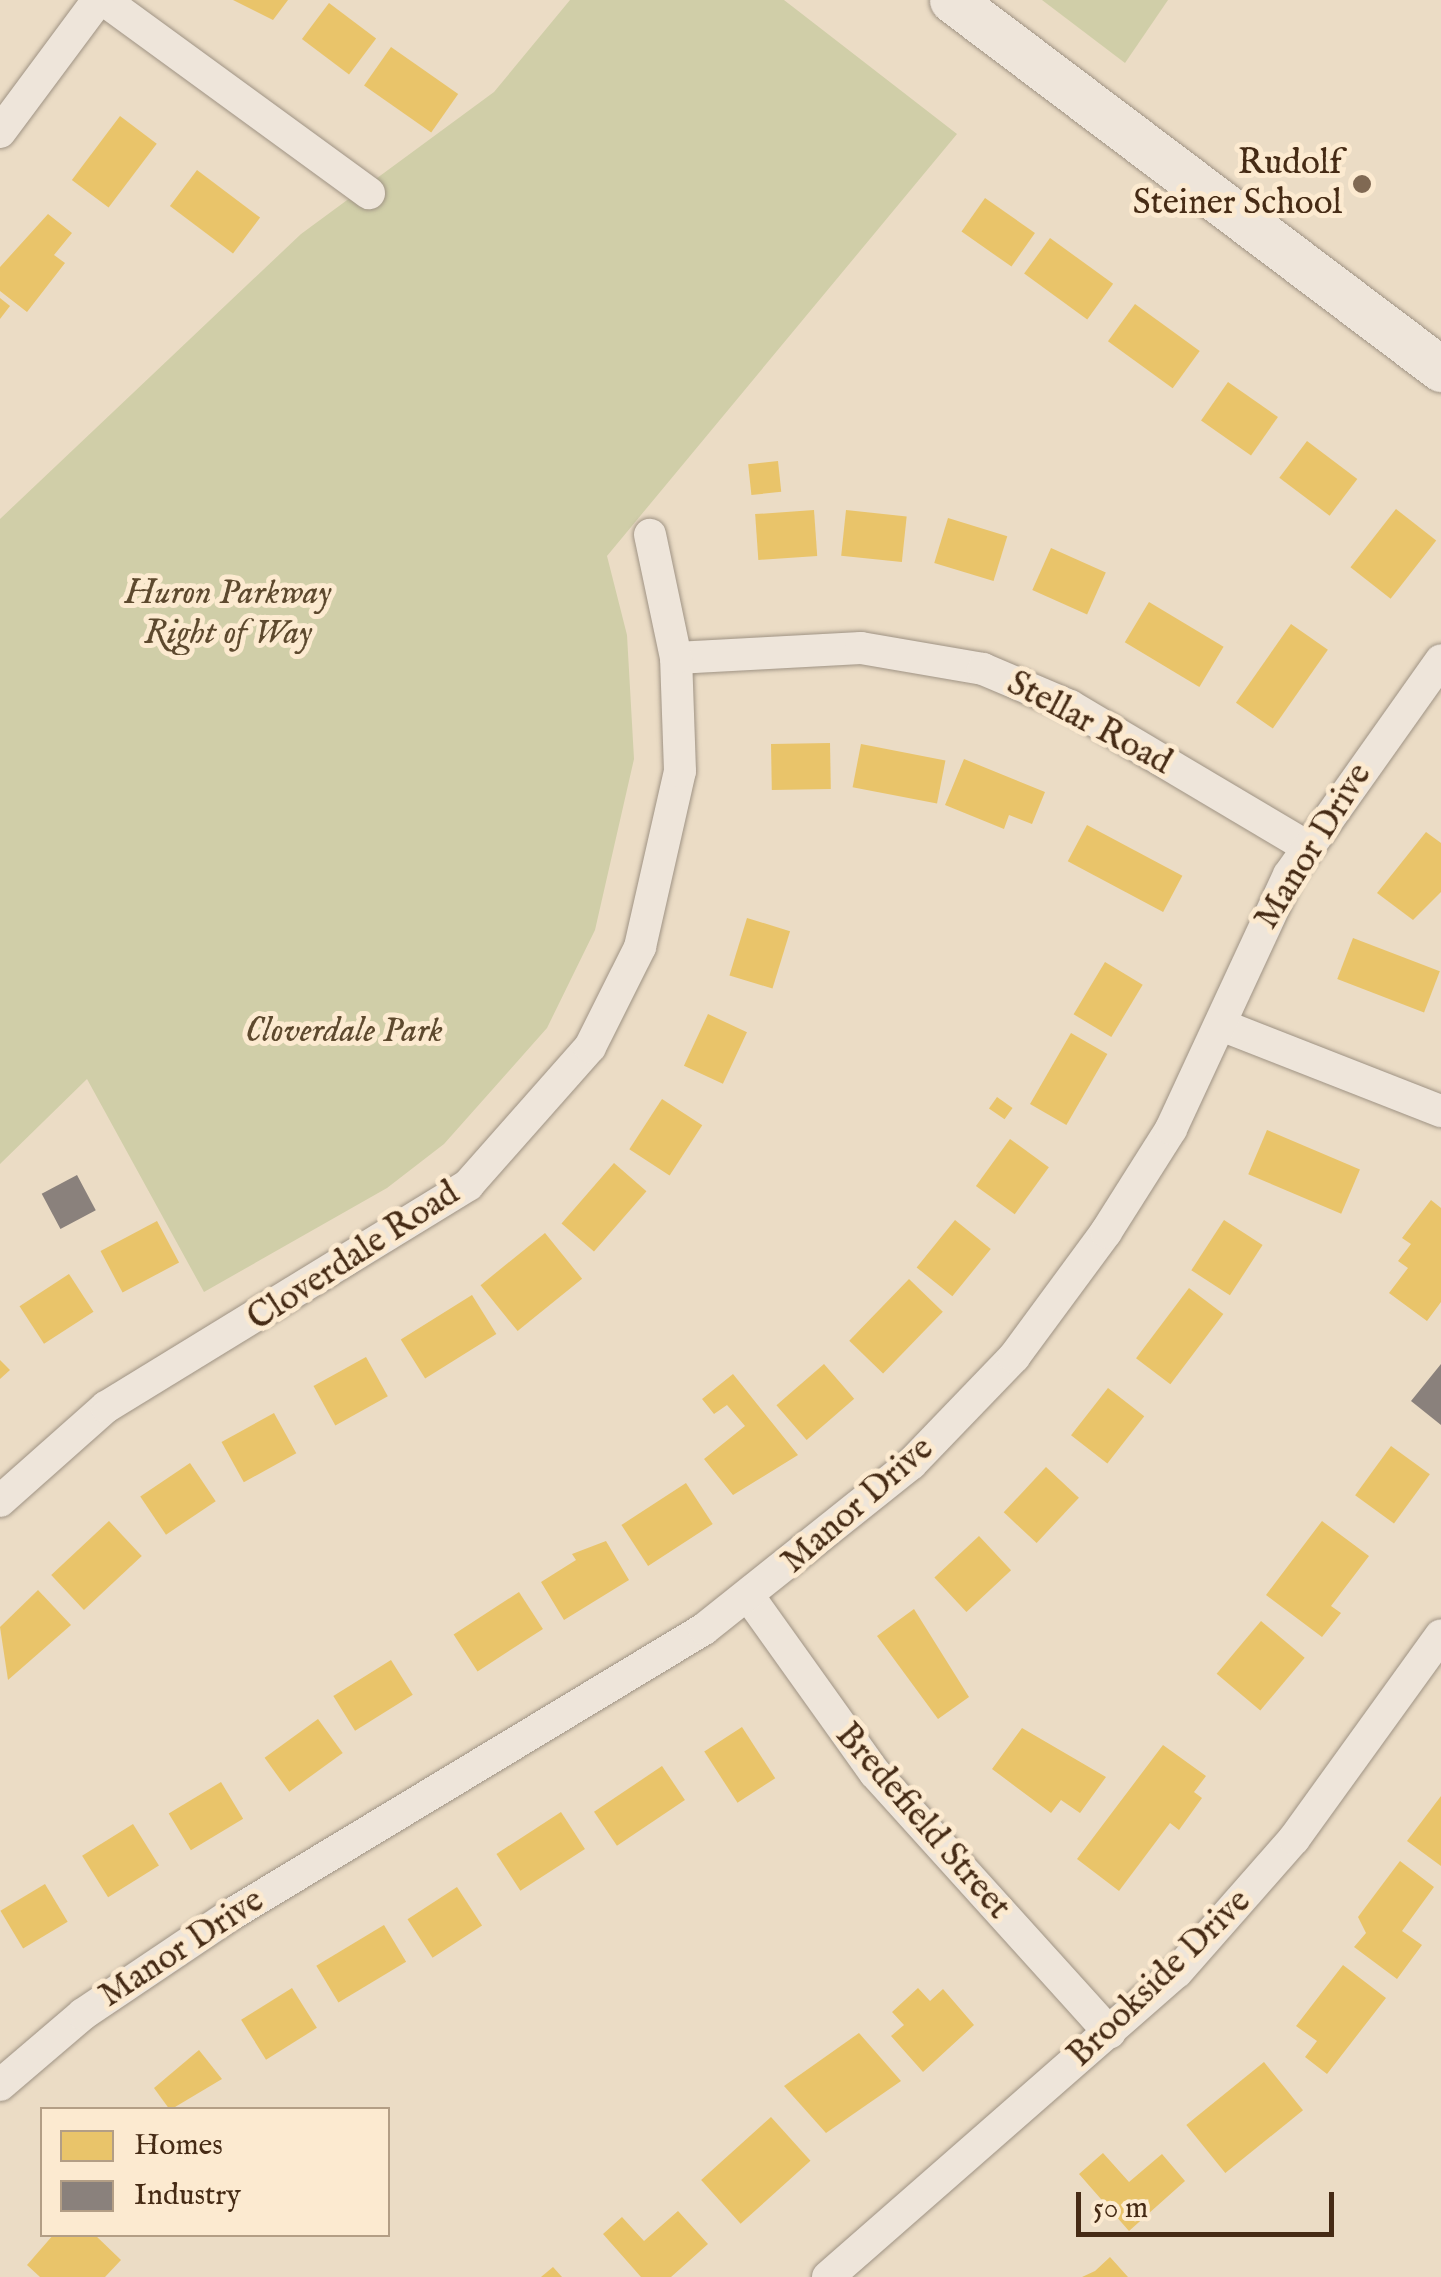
<!DOCTYPE html>
<style>
body{margin:0}
#map{position:relative;width:1441px;height:2277px;overflow:hidden;background:#ebdcc5;font-family:"IM FELL English",serif}
div>[style]{position:absolute}
[style*='--x']{left:calc(var(--x)*1px);top:calc(var(--y)*1px);width:calc(var(--w)*1px);rotate:calc(var(--a)*1deg)}
.green>*{inset:0;background:#d0cea8}
.homes>*{inset:0;background:#e9c46a;transform-origin:0 0}
.industry>*{inset:0;background:#8a817c;transform-origin:0 0}
.roads{filter:drop-shadow(0 0 2px #9f9384) drop-shadow(0 0 2px #9f9384)}
.street>*{height:32px;margin:-16px;padding:0 16px;transform-origin:16px;border-radius:16px;background:#eee5da}
.secondary>*{height:45px;margin:-22.5px;padding:0 22.5px;transform-origin:22.5px;border-radius:22.5px;background:#eee5da}
.dots>*{width:28px;height:28px;translate:-50% -50%;box-sizing:border-box;border:5px solid #fcead0;border-radius:50%}
span{translate:-50% -50%;white-space:nowrap;text-align:center;line-height:1.15;-webkit-text-stroke:10px #fcead0;paint-order:stroke}
.poi-label{font-size:35px;color:#462b15}
.right{translate:-100% -50%;text-align:right}
.park-label{font-size:35px;color:#5d492e;font-style:italic}
.street-label{font-size:35px;color:#462b15}
.legend{position:absolute;left:40px;top:2107px;width:350px;height:130px;box-sizing:border-box;background:#fcead0;border:2px solid #b39e85;margin:0;padding:12px 18px;list-style:none;font-size:30px;color:#462b15}
.legend li{display:flex;align-items:center;gap:20px;height:50px}
.legend b{width:50px;border:2px solid #b39e85}
.scale{position:absolute;left:1076px;top:2192px;width:258px;height:45px;box-sizing:border-box;border:5px solid #462b15;border-top:0;padding-left:12px;font-size:30px;line-height:35px;white-space:nowrap;color:#462b15;-webkit-text-stroke:8px #fcead0;paint-order:stroke}
</style>
<div id="map">
<div class="green">
<div style="clip-path:polygon(570px 0,784px 0,957px 134px,607px 556px,627px 635px,634px 759px,595px 930px,547px 1028px,444px 1144px,387px 1188px,204px 1292px,87px 1079px,0 1164px,0 519px,301px 234px,494px 92px)"></div>
<div style="clip-path:polygon(1042px 0,1168px 0,1125px 63px)"></div>
</div>
<div class="homes">
<div style="clip-path:polygon(233px 0,288px 0,273px 20px)"></div>
<div style="left:329px;top:3px;width:59px;height:45px;rotate:37deg"></div>
<div style="left:391px;top:47px;width:82px;height:47px;rotate:35deg"></div>
<div style="left:120px;top:116px;width:46px;height:80px;rotate:37deg"></div>
<div style="left:197px;top:170px;width:79px;height:45px;rotate:37deg"></div>
<div style="left:985px;top:198px;width:61px;height:41px;rotate:35deg"></div>
<div style="clip-path:polygon(48px 214px,72px 233px,54px 255px,65px 263px,27px 312px,0 291px,0 267px)"></div>
<div style="left:1050px;top:238px;width:78px;height:44px;rotate:36deg"></div>
<div style="clip-path:polygon(0 298px,10px 306px,0 319px)"></div>
<div style="left:1135px;top:304px;width:80px;height:46px;rotate:36deg"></div>
<div style="left:1228px;top:382px;width:61px;height:47px;rotate:35deg"></div>
<div style="left:1307px;top:441px;width:63px;height:46px;rotate:37deg"></div>
<div style="left:778px;top:461px;width:31px;height:30px;rotate:84deg"></div>
<div style="left:1396px;top:509px;width:51px;height:74px;rotate:38deg"></div>
<div style="left:814px;top:510px;width:46px;height:59px;rotate:86deg"></div>
<div style="left:846px;top:510px;width:61px;height:46px;rotate:6deg"></div>
<div style="left:948px;top:518px;width:62px;height:47px;rotate:17deg"></div>
<div style="left:1051px;top:548px;width:60px;height:46px;rotate:24deg"></div>
<div style="left:1149px;top:602px;width:87px;height:47px;rotate:31deg"></div>
<div style="left:1291px;top:624px;width:45px;height:96px;rotate:35deg"></div>
<div style="left:830px;top:743px;width:46px;height:59px;rotate:89deg"></div>
<div style="left:861px;top:744px;width:86px;height:44px;rotate:11deg"></div>
<div style="clip-path:polygon(964px 759px,1045px 792px,1032px 824px,1009px 815px,1004px 829px,945px 805px)"></div>
<div style="left:1087px;top:825px;width:108px;height:41px;rotate:28deg"></div>
<div style="clip-path:polygon(1426px 832px,1441px 843px,1441px 892px,1413px 920px,1377px 893px)"></div>
<div style="left:747px;top:918px;width:45px;height:60px;rotate:17deg"></div>
<div style="left:1353px;top:938px;width:93px;height:44px;rotate:21deg"></div>
<div style="left:1105px;top:962px;width:44px;height:61px;rotate:31deg"></div>
<div style="left:708px;top:1014px;width:43px;height:57px;rotate:25deg"></div>
<div style="left:1071px;top:1033px;width:42px;height:82px;rotate:30deg"></div>
<div style="left:997px;top:1097px;width:19px;height:14px;rotate:35deg"></div>
<div style="left:662px;top:1099px;width:48px;height:60px;rotate:33deg"></div>
<div style="left:1267px;top:1130px;width:101px;height:48px;rotate:23deg"></div>
<div style="left:1010px;top:1139px;width:48px;height:58px;rotate:36deg"></div>
<div style="left:614px;top:1163px;width:43px;height:80px;rotate:41deg"></div>
<div style="clip-path:polygon(1431px 1200px,1441px 1208px,1441px 1302px,1427px 1321px,1389px 1293px,1408px 1268px,1398px 1261px,1411px 1244px,1402px 1238px)"></div>
<div style="left:955px;top:1220px;width:46px;height:61px;rotate:39deg"></div>
<div style="left:1224px;top:1220px;width:46px;height:60px;rotate:33deg"></div>
<div style="left:157px;top:1221px;width:47px;height:64px;rotate:62deg"></div>
<div style="left:545px;top:1233px;width:59px;height:83px;rotate:51deg"></div>
<div style="left:69px;top:1274px;width:45px;height:59px;rotate:57deg"></div>
<div style="left:909px;top:1279px;width:47px;height:86px;rotate:44deg"></div>
<div style="left:1189px;top:1288px;width:43px;height:88px;rotate:37deg"></div>
<div style="left:472px;top:1295px;width:46px;height:84px;rotate:58deg"></div>
<div style="left:366px;top:1357px;width:45px;height:60px;rotate:61deg"></div>
<div style="clip-path:polygon(0 1360px,10px 1370px,0 1379px)"></div>
<div style="left:824px;top:1364px;width:46px;height:63px;rotate:49deg"></div>
<div style="clip-path:polygon(733px 1374px,798px 1455px,733px 1495px,704px 1459px,745px 1426px,727px 1405px,714px 1414px,702px 1399px)"></div>
<div style="left:1108px;top:1388px;width:46px;height:60px;rotate:38deg"></div>
<div style="left:274px;top:1413px;width:46px;height:60px;rotate:61deg"></div>
<div style="left:1391px;top:1446px;width:48px;height:61px;rotate:36deg"></div>
<div style="left:190px;top:1463px;width:46px;height:60px;rotate:56deg"></div>
<div style="left:1046px;top:1467px;width:45px;height:62px;rotate:43deg"></div>
<div style="left:686px;top:1483px;width:49px;height:77px;rotate:57deg"></div>
<div style="left:109px;top:1521px;width:48px;height:79px;rotate:47deg"></div>
<div style="clip-path:polygon(1322px 1521px,1369px 1556px,1331px 1606px,1341px 1613px,1322px 1637px,1266px 1595px)"></div>
<div style="left:979px;top:1536px;width:47px;height:61px;rotate:47deg"></div>
<div style="clip-path:polygon(606px 1541px,629px 1580px,564px 1620px,541px 1582px,576px 1560px,572px 1554px)"></div>
<div style="clip-path:polygon(38px 1590px,71px 1625px,8px 1680px,0 1627px)"></div>
<div style="left:519px;top:1592px;width:44px;height:78px;rotate:57deg"></div>
<div style="clip-path:polygon(914px 1609px,969px 1697px,938px 1719px,877px 1636px)"></div>
<div style="left:1261px;top:1621px;width:57px;height:69px;rotate:40deg"></div>
<div style="left:391px;top:1660px;width:41px;height:68px;rotate:58deg"></div>
<div style="left:318px;top:1719px;width:42px;height:66px;rotate:54deg"></div>
<div style="left:742px;top:1727px;width:61px;height:45px;rotate:57deg"></div>
<div style="clip-path:polygon(1022px 1728px,1106px 1777px,1080px 1813px,1061px 1800px,1051px 1813px,992px 1769px)"></div>
<div style="clip-path:polygon(1163px 1745px,1206px 1776px,1194px 1792px,1202px 1798px,1179px 1830px,1170px 1823px,1119px 1891px,1077px 1859px)"></div>
<div style="left:662px;top:1766px;width:41px;height:82px;rotate:56deg"></div>
<div style="left:221px;top:1782px;width:43px;height:61px;rotate:59deg"></div>
<div style="clip-path:polygon(1441px 1796px,1441px 1866px,1407px 1841px)"></div>
<div style="left:561px;top:1812px;width:44px;height:77px;rotate:57deg"></div>
<div style="left:133px;top:1824px;width:49px;height:60px;rotate:58deg"></div>
<div style="clip-path:polygon(1400px 1861px,1434px 1887px,1402px 1931px,1422px 1945px,1397px 1979px,1354px 1947px,1366px 1933px,1358px 1917px)"></div>
<div style="left:45px;top:1884px;width:44px;height:52px;rotate:59deg"></div>
<div style="left:457px;top:1887px;width:46px;height:59px;rotate:57deg"></div>
<div style="left:384px;top:1925px;width:43px;height:79px;rotate:59deg"></div>
<div style="clip-path:polygon(1343px 1965px,1386px 1998px,1327px 2074px,1305px 2057px,1317px 2041px,1296px 2026px)"></div>
<div style="left:292px;top:1988px;width:47px;height:60px;rotate:58deg"></div>
<div style="clip-path:polygon(918px 1988px,930px 2001px,943px 1989px,974px 2025px,923px 2072px,891px 2036px,904px 2025px,892px 2012px)"></div>
<div style="clip-path:polygon(859px 2033px,901px 2081px,826px 2133px,784px 2086px)"></div>
<div style="clip-path:polygon(199px 2050px,222px 2079px,170px 2110px,154px 2088px)"></div>
<div style="left:1264px;top:2062px;width:62px;height:100px;rotate:51deg"></div>
<div style="left:771px;top:2117px;width:59px;height:94px;rotate:48deg"></div>
<div style="clip-path:polygon(1103px 2153px,1129px 2182px,1162px 2154px,1185px 2181px,1129px 2231px,1079px 2174px)"></div>
<div style="clip-path:polygon(678px 2211px,708px 2244px,671px 2277px,641px 2277px,603px 2234px,622px 2217px,644px 2241px)"></div>
<div style="clip-path:polygon(54px 2234px,94px 2234px,121px 2260px,105px 2277px,40px 2277px,27px 2265px)"></div>
<div style="clip-path:polygon(1110px 2257px,1128px 2277px,1082px 2277px,1095px 2271px)"></div>
<div style="clip-path:polygon(553px 2267px,562px 2277px,541px 2277px)"></div>
</div>
<div class="industry">
<div style="left:77px;top:1175px;width:40px;height:40px;rotate:62deg"></div>
<div style="clip-path:polygon(1441px 1364px,1441px 1425px,1411px 1401px)"></div>
</div>
<div class="roads">
<div class="street">
<div style="--x:104;--y:0;--w:328;--a:36.1"></div>
<div style="--x:0;--y:132;--w:164;--a:-53.4"></div>
<div style="--x:676;--y:658;--w:185;--a:-3.1"></div>
<div style="--x:861;--y:648;--w:124;--a:9.8"></div>
<div style="--x:983;--y:669;--w:95;--a:23"></div>
<div style="--x:1070;--y:706;--w:274;--a:30.7"></div>
<div style="--x:1221;--y:1025;--w:236;--a:21.4"></div>
<div style="--x:0;--y:1501;--w:142;--a:-41.6"></div>
<div style="--x:106;--y:1407;--w:425;--a:-31.5"></div>
<div style="--x:468;--y:1185;--w:184;--a:-48.5"></div>
<div style="--x:590;--y:1047;--w:112;--a:-63.4"></div>
<div style="--x:640;--y:947;--w:180;--a:-77.2"></div>
<div style="--x:680;--y:771;--w:113;--a:-92"></div>
<div style="--x:676;--y:658;--w:126;--a:-101.9"></div>
<div style="--x:750;--y:1598;--w:215;--a:54.5"></div>
<div style="--x:875;--y:1773;--w:350;--a:47.9"></div>
<div style="--x:0;--y:2085;--w:109;--a:-40.5"></div>
<div style="--x:83;--y:2014;--w:179;--a:-33.9"></div>
<div style="--x:232;--y:1914;--w:551;--a:-31.12"></div>
<div style="--x:704;--y:1629;--w:265;--a:-38.6"></div>
<div style="--x:911;--y:1464;--w:149;--a:-46.1"></div>
<div style="--x:1014;--y:1357;--w:155;--a:-53.6"></div>
<div style="--x:1106;--y:1232;--w:122;--a:-57.7"></div>
<div style="--x:1171;--y:1129;--w:280;--a:-65.1"></div>
<div style="--x:1289;--y:875;--w:263;--a:-54.7"></div>
<div style="--x:828;--y:2277;--w:463;--a:-41.2"></div>
<div style="--x:1177;--y:1972;--w:177;--a:-48.7"></div>
<div style="--x:1294;--y:1839;--w:251;--a:-54.2"></div>
</div>
<div class="secondary">
<div style="--x:952;--y:0;--w:613;--a:37.04"></div>
</div>
</div>
<div class="dots">
<div style="left:1362px;top:184px;background:#806953"></div>
</div>
<div class="poi-label">
<span class="right" style="left:1342px;top:184px">Rudolf<br>Steiner School</span>
</div>
<div class="park-label">
<span style="left:228px;top:614px">Huron Parkway<br>Right of Way</span>
<span style="left:344px;top:1032px">Cloverdale Park</span>
</div>
<div class="street-label">
<span style="left:1089px;top:724px;rotate:28deg">Stellar Road</span>
<span style="left:1314px;top:847px;rotate:-58deg">Manor Drive</span>
<span style="left:354px;top:1257px;rotate:-33deg">Cloverdale Road</span>
<span style="left:858px;top:1506px;rotate:-41deg">Manor Drive</span>
<span style="left:922px;top:1822px;rotate:49deg">Bredefield Street</span>
<span style="left:182px;top:1949px;rotate:-33deg">Manor Drive</span>
<span style="left:1160px;top:1979px;rotate:-44deg">Brookside Drive</span>
</div>
<ul class="legend">
<li><b style="height:28px;background:#e9c46a"></b>Homes</li>
<li><b style="height:28px;background:#8a817c"></b>Industry</li>
</ul>
<div class="scale">50 m</div>
</div>
